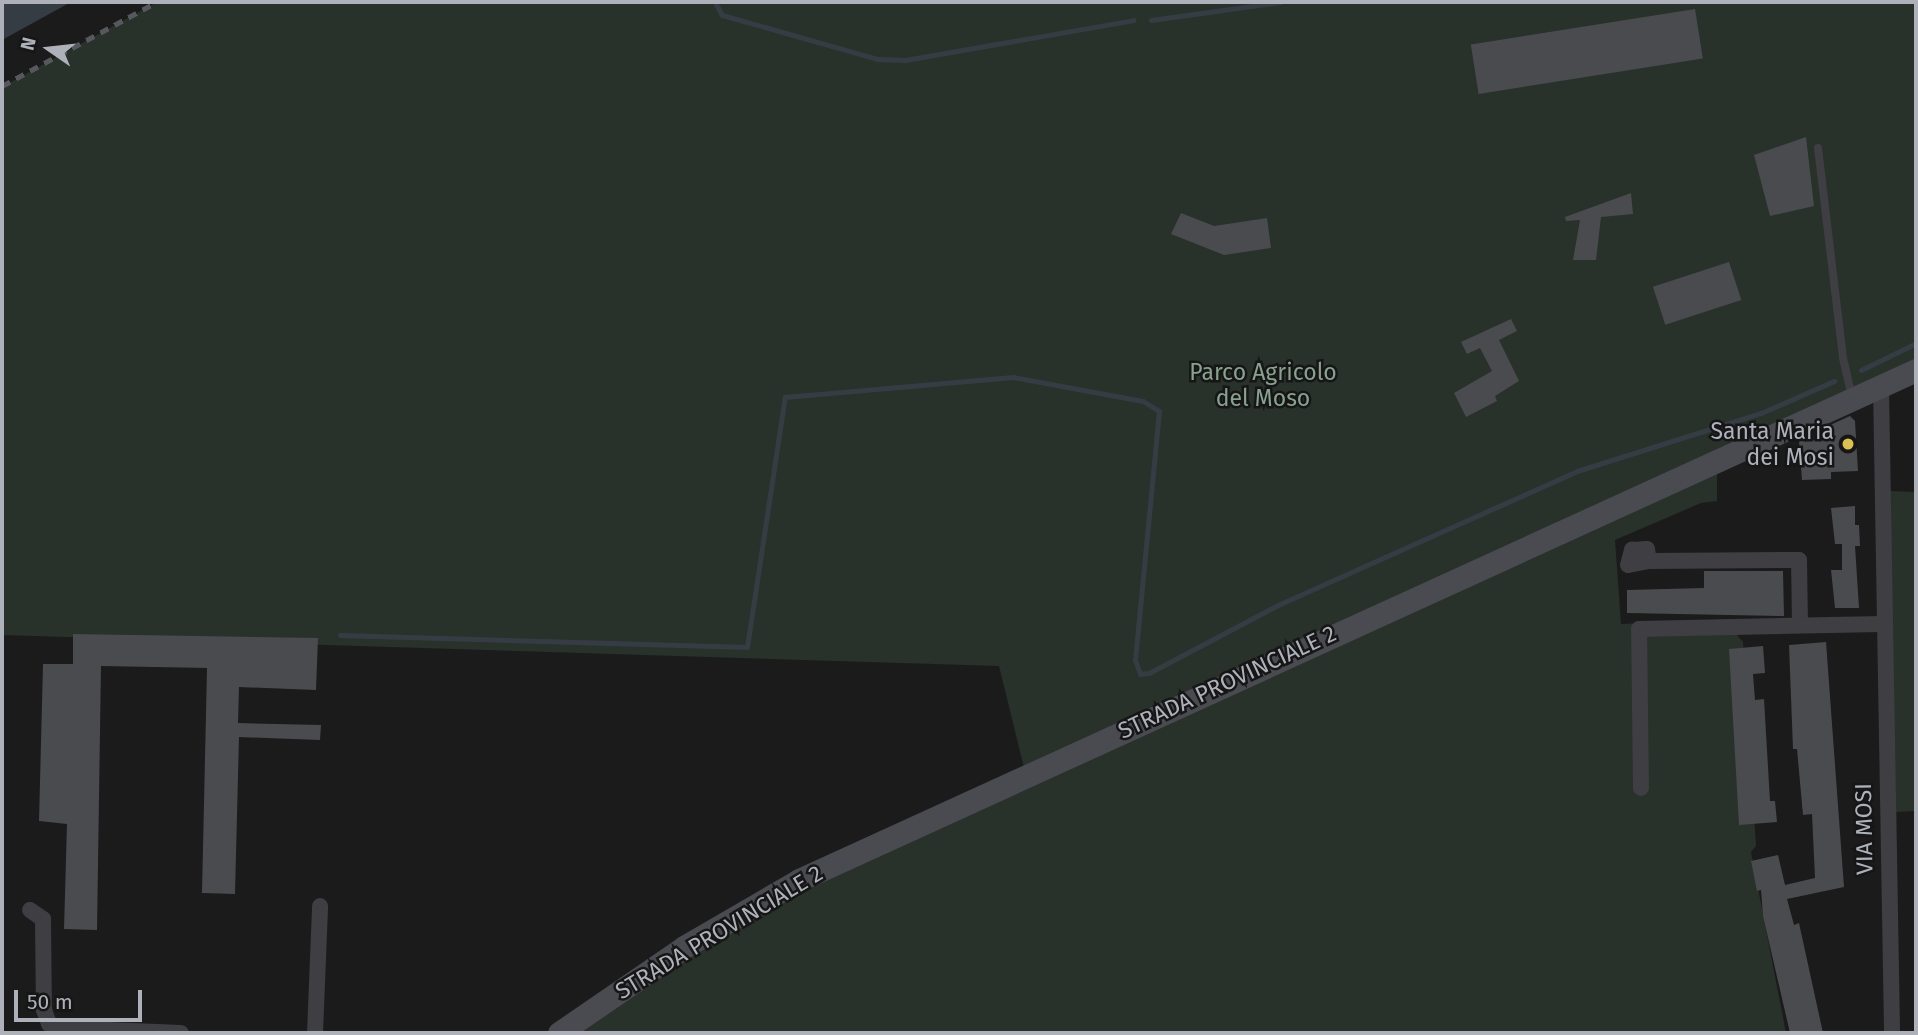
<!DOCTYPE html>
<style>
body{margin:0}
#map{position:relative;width:1918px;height:1035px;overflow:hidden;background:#1b1b1c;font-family:"Fira Sans",sans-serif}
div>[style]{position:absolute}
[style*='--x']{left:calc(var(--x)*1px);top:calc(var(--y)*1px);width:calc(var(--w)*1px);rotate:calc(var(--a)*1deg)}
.green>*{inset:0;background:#29312b}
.water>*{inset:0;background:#363c44}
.stream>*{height:5px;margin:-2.5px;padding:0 2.5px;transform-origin:2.5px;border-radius:2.5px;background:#363c44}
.building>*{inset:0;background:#4a4b4e;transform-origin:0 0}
.service>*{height:8px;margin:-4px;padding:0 4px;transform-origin:4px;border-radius:4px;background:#3e3e43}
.minor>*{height:16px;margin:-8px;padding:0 8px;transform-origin:8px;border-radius:8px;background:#3e3e43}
.secondary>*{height:23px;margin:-11.5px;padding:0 11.5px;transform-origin:11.5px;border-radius:11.5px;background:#4a4b51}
.rail>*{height:5px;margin-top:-2.5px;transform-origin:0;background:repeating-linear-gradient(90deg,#57585e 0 9px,transparent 0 16px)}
.dots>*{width:19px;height:19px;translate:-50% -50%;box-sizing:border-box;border:4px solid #161617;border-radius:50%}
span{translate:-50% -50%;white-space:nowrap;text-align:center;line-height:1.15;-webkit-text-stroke:5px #161617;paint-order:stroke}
.park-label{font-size:23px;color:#88a28d}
.poi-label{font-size:23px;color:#afb1ba}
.right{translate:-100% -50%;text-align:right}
.street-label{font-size:23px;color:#afb1ba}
.frame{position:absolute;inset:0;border:4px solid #afb1ba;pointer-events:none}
.north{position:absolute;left:14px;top:14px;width:70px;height:70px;-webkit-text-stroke:5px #161617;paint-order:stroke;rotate:284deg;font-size:19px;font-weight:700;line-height:28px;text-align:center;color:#afb1ba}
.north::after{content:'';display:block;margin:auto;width:24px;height:32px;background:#afb1ba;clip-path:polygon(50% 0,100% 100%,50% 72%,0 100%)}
.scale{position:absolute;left:14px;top:990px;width:128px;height:32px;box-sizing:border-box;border:4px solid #afb1ba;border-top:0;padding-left:9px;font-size:21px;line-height:24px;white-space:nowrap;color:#afb1ba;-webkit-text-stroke:5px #161617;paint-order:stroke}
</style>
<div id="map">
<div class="green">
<div style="clip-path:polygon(157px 2px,1916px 2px,1916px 379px,1717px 468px,1717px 501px,1701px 503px,1615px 540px,1621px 624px,1735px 619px,1736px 634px,1743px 642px,1756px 846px,1751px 852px,1786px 1033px,574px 1033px,784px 889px,1029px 788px,999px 666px,2px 635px,2px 87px)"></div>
<div style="clip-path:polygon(1888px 491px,1916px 492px,1916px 811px,1896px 812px)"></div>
</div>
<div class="water">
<div style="clip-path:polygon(2px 2px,71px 2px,2px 40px)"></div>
</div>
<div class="stream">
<div style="--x:715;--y:2;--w:15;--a:62"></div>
<div style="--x:722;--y:15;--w:162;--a:15.8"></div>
<div style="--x:878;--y:59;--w:27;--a:2"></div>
<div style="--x:905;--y:60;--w:232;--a:-9.9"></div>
<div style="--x:1151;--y:20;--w:131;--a:-7.9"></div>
<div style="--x:1861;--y:370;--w:61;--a:-26.1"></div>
<div style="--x:340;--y:635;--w:407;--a:1.7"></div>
<div style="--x:747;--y:647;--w:253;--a:-81.4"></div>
<div style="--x:785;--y:397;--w:229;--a:-5"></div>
<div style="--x:1013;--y:377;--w:132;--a:10.5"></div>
<div style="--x:1143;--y:401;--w:19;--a:32"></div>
<div style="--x:1159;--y:411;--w:250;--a:95.5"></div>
<div style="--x:1135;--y:660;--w:15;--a:70"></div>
<div style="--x:1140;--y:674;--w:9;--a:-6"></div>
<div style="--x:1149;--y:673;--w:148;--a:-27.8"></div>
<div style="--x:1280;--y:604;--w:325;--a:-24.1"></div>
<div style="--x:1577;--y:471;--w:193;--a:-17.5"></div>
<div style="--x:1761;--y:413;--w:80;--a:-23.7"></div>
</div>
<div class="building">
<div style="left:1695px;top:9px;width:50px;height:227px;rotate:81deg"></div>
<div style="clip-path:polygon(1806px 137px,1814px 206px,1770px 216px,1754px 155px)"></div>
<div style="clip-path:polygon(1631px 193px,1633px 214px,1601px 217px,1596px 260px,1573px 260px,1580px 220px,1566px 221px,1565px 217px)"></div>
<div style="clip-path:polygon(1181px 213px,1214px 226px,1267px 218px,1271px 248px,1224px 255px,1171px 234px)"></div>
<div style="left:1729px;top:262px;width:40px;height:80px;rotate:72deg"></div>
<div style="clip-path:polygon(1511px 319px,1517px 331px,1499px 340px,1519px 381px,1495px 396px,1497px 401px,1466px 417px,1454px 393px,1492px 371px,1480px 348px,1467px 354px,1461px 342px)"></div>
<div style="clip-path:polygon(1850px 416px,1855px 421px,1858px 471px,1831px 472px,1831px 479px,1802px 480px,1799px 441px,1829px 440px,1828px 426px)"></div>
<div style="clip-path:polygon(1855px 506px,1855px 525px,1859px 525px,1860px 546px,1855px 546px,1859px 608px,1835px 608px,1831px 570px,1842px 570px,1842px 544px,1835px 544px,1831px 508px)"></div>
<div style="clip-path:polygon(1704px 571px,1783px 571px,1784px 616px,1627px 613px,1627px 590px,1704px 588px)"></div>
<div style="clip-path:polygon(73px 634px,318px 638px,316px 690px,239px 687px,238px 723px,321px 725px,320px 740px,239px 737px,235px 894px,202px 893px,207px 668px,101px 666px,97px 930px,64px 929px,67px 824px,39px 821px,43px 664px,73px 664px)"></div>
<div style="clip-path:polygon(1826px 642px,1844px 887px,1787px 899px,1794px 925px,1799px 923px,1823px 1033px,1790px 1033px,1763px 916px,1761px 890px,1757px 891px,1751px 861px,1778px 855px,1785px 885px,1815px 878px,1812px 814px,1803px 815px,1797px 749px,1793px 749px,1789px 645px)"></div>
<div style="clip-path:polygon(1763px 646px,1765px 673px,1753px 674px,1755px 700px,1764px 699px,1770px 801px,1775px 801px,1777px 822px,1739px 825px,1729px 649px)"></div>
</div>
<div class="service">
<div style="--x:1818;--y:148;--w:211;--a:83.2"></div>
<div style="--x:1843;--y:358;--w:39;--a:77"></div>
</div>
<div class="minor">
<div style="--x:1881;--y:387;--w:646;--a:89.02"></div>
<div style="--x:1647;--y:549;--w:12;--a:81"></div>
<div style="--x:1649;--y:561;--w:21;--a:169"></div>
<div style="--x:1628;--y:565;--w:16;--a:-75"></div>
<div style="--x:1632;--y:550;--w:15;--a:-4"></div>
<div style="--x:1649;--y:561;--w:150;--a:-0.4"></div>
<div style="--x:1799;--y:560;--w:65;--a:89.1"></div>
<div style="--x:1641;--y:788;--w:159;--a:-90.7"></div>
<div style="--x:1639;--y:629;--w:243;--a:-1.2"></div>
<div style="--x:30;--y:910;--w:16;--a:35"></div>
<div style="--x:43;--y:919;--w:91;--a:89.4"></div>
<div style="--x:44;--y:1010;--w:15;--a:70"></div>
<div style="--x:49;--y:1024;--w:13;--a:18"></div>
<div style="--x:61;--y:1028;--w:120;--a:2.4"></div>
<div style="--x:315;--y:1033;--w:127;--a:-87.7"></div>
</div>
<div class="secondary">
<div style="--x:559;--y:1033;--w:152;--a:-34.5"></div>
<div style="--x:684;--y:947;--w:133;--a:-30.2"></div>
<div style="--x:799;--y:880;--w:1228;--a:-24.54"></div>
</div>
<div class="rail">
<div style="--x:2;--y:86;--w:176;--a:-28.5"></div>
</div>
<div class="dots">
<div style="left:1848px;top:444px;background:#dcc053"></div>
</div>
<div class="park-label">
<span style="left:1263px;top:385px">Parco Agricolo<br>del Moso</span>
</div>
<div class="poi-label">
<span class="right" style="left:1834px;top:444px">Santa Maria<br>dei Mosi</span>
</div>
<div class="street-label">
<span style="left:1227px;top:682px;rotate:-25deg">STRADA PROVINCIALE 2</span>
<span style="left:1864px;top:829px;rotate:-91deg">VIA MOSI</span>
<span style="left:719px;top:932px;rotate:-31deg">STRADA PROVINCIALE 2</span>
</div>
<div class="frame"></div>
<div class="north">N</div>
<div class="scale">50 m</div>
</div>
